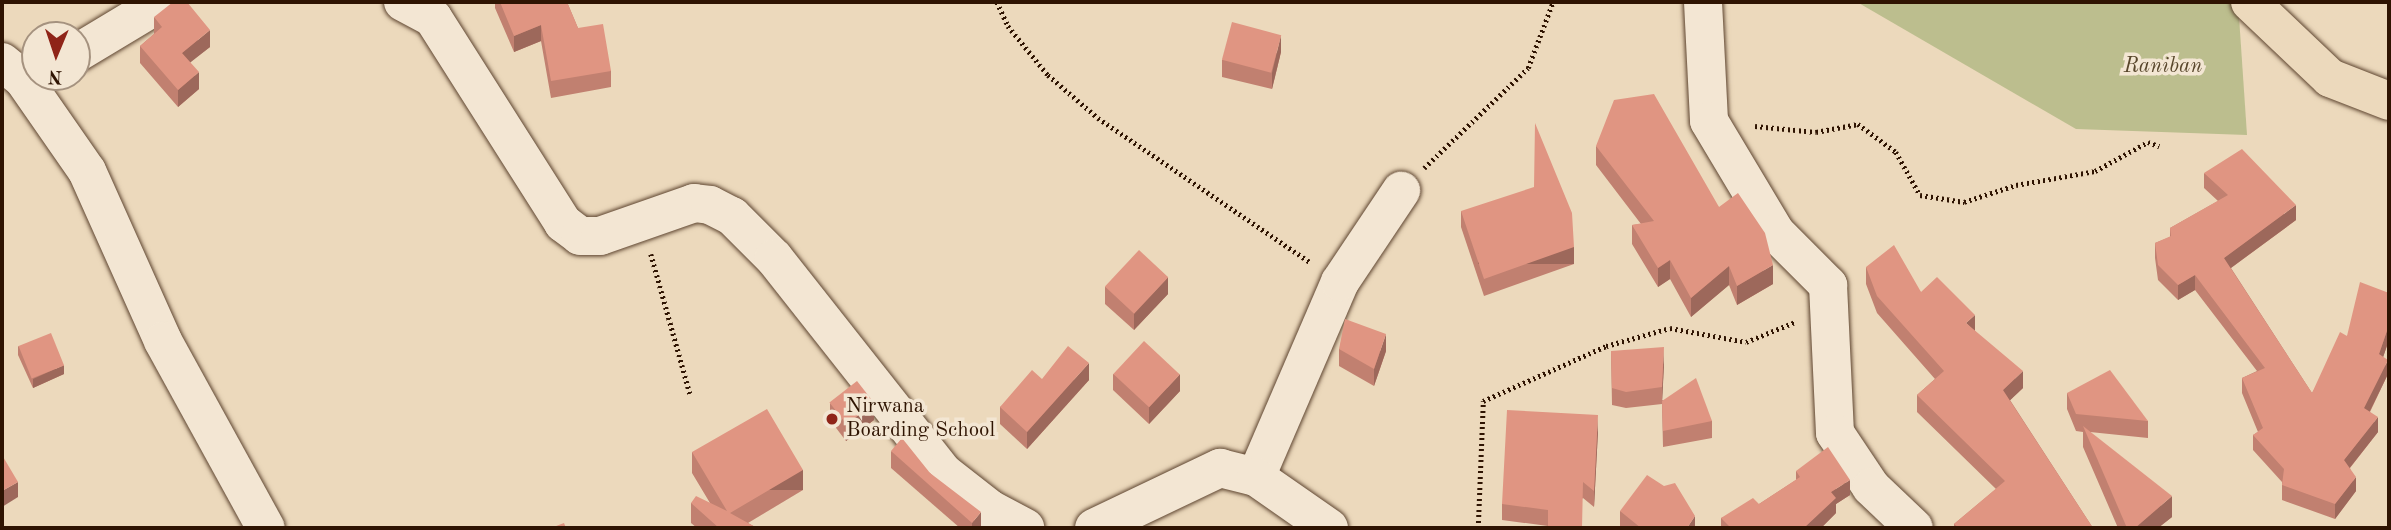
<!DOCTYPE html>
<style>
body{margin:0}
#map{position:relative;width:2391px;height:530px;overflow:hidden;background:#ecd9bc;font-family:"Old Standard TT",serif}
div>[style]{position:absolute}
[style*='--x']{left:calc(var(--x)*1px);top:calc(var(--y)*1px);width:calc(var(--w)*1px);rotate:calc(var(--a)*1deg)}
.green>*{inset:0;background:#bcbe8e}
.path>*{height:4.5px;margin-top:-2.25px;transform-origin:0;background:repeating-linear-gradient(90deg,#2f1402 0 2px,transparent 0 5.5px)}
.roads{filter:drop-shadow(0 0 2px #5e4530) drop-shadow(0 0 2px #5e4530)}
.minor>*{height:38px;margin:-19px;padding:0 19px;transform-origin:19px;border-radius:19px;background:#f3e6d3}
.major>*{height:38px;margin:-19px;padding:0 19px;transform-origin:19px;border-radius:19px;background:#ecd9bc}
.wall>*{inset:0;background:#c18070}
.shaded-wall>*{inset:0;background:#9d685b;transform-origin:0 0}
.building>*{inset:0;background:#e09582;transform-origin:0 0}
.dots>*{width:19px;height:19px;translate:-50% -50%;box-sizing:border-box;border:4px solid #f3e6d3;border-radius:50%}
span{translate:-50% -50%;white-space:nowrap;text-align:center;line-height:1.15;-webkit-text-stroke:7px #f3e6d3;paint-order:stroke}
.park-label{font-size:21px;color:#59472c;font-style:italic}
.poi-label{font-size:21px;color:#2f1402}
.left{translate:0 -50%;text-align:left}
.frame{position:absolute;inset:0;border:4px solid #2f1402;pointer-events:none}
.north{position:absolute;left:21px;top:21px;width:70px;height:70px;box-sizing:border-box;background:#f3e6d3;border:2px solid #a5927f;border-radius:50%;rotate:182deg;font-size:19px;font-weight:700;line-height:28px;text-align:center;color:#2f1402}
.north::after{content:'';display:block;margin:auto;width:24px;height:32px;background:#8f2418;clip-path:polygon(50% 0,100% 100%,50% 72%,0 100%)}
</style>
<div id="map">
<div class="green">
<div style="clip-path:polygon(1857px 2px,2238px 2px,2247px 135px,2076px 129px)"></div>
</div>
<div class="path">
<div style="--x:997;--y:2;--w:26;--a:65"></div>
<div style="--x:1008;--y:26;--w:63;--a:50.8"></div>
<div style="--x:1048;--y:75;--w:66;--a:40.7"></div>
<div style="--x:1098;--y:118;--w:256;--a:34.2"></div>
<div style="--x:1755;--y:126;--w:61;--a:5.6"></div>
<div style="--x:1816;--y:132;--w:43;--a:-10.8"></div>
<div style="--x:1858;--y:124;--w:47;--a:36.4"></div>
<div style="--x:1896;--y:152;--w:49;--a:60.8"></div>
<div style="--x:1920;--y:195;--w:45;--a:9"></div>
<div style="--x:1964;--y:202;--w:55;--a:-18.1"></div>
<div style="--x:2016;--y:185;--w:80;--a:-10"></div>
<div style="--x:2095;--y:171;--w:60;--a:-28.7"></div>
<div style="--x:2148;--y:142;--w:12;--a:20"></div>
<div style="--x:1424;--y:168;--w:144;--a:-43.9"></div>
<div style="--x:1528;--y:68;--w:71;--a:-69.3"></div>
<div style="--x:651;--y:254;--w:145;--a:74.4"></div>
<div style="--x:1478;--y:528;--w:127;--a:-87.7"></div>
<div style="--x:1483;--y:401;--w:135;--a:-24.1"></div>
<div style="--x:1606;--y:346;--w:66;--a:-15.7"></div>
<div style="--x:1670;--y:328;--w:77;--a:10.4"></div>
<div style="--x:1746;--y:342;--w:53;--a:-22.2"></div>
</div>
<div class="roads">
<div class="minor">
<div style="--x:403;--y:2;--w:34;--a:28"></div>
<div style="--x:433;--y:18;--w:243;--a:57.6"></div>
<div style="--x:563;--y:223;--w:21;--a:37"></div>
<div style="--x:580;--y:236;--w:20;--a:0"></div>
<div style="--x:600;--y:236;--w:100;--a:-19.3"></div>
<div style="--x:694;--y:203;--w:16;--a:7"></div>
<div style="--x:710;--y:205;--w:25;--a:27"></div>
<div style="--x:732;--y:216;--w:59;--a:45"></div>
<div style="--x:774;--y:258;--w:274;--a:51.7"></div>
<div style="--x:944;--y:473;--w:58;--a:38"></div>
<div style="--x:990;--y:509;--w:40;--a:28"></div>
<div style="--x:1703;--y:2;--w:119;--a:87.1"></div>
<div style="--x:1709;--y:121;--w:131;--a:59.1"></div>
<div style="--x:1776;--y:233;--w:74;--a:45"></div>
<div style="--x:1828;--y:285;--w:148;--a:87.3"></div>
<div style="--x:1835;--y:433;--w:65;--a:56.3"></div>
<div style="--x:1871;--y:487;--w:59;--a:43.6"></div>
<div style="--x:77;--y:53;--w:99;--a:-31"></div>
<div style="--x:2;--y:62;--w:27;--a:39"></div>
<div style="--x:23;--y:79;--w:112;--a:55.2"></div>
<div style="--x:87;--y:171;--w:186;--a:65.9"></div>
<div style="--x:163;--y:341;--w:213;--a:61.2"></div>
<div style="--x:1256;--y:477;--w:212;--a:-66.7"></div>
<div style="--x:1340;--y:282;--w:110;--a:-56.2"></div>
<div style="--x:1094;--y:528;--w:140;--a:-25.5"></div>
<div style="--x:1220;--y:468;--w:37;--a:14"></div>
<div style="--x:1256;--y:477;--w:89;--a:34.9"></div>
</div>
<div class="major">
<div style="--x:2250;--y:2;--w:110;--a:43.5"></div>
<div style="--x:2330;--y:78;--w:63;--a:21.3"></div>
</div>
</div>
<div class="wall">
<div style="clip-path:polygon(495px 2px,567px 2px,578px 28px,611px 71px,611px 87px,551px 98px,541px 41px,514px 52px,495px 8px)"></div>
<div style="clip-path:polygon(154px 17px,210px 47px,190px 62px,199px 89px,178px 107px,140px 63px,140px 46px,154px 34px)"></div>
<div style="clip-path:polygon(1281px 52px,1272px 89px,1222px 77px,1222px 60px)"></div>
<div style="clip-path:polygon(1596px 146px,1719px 207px,1773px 284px,1737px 305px,1729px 285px,1691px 317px,1670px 279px,1658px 287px,1632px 244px,1632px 225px,1641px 224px,1596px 165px)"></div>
<div style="clip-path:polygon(2204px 173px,2296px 220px,2231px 268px,2312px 393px,2347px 336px,2389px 293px,2389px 340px,2383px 357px,2388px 374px,2370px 412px,2378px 432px,2350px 468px,2356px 491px,2335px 519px,2282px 500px,2282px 482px,2253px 450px,2253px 435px,2258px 432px,2242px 393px,2242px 378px,2257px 371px,2195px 290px,2178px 300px,2158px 280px,2155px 258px,2155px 243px,2170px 237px,2170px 228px,2218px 201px,2204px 188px)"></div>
<div style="clip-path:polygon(1461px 211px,1574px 264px,1484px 296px,1461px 227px)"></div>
<div style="clip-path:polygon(1866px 267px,1921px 292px,1975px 331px,2023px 388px,2010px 400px,2093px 528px,1954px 528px,1954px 524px,1996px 489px,1917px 412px,1917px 395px,1935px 379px,1877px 313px,1866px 284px)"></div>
<div style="clip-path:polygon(1105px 287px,1168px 294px,1134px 330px,1105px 304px)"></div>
<div style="clip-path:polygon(18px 346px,64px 374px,33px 388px,18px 355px)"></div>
<div style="clip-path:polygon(1339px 349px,1386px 351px,1374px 386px,1339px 366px)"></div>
<div style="clip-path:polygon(1611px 351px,1664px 364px,1662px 400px,1712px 421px,1712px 438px,1663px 447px,1662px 404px,1626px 408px,1612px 405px)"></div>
<div style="clip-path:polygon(1113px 374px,1180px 391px,1149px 424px,1113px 390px)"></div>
<div style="clip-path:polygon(1042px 379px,1089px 380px,1027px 449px,1000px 424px,1000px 407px)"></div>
<div style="clip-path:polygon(2067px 393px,2148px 421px,2148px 438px,2090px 432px,2172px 517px,2158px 528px,2118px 528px,2083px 447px,2083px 432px,2076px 431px,2067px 409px)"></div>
<div style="clip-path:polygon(830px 403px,874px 420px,846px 441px,830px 420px)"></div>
<div style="clip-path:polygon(1598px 431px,1594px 507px,1583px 498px,1548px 526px,1502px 520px,1502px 504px)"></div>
<div style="clip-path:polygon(891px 451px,930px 473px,981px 528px,960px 528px,891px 468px)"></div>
<div style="clip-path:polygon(692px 452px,803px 490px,748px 523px,757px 528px,697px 528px,691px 523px,691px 503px,710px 503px,692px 473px)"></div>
<div style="clip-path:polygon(1796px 471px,1850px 495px,1836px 504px,1836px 513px,1821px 528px,1721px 528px,1721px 518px,1759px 504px,1796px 480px)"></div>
<div style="clip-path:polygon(1620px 511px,1695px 528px,1620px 528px)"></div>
</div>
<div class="shaded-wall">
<div style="clip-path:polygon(541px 25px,541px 41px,514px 52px,514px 36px)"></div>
<div style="clip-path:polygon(210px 30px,210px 47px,182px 69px,182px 53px)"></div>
<div style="clip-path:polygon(1281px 35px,1281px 52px,1272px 89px,1272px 73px)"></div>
<div style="clip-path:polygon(199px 72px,199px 89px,178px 107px,178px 90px)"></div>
<div style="clip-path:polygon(2296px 205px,2296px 220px,2224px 273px,2224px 258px)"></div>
<div style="left:1574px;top:247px;width:17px;height:96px;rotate:90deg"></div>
<div style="clip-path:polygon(1670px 260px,1670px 279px,1658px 287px,1658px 268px)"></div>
<div style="clip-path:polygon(1773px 265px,1773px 284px,1737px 305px,1737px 286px)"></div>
<div style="clip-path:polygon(1729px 266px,1729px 285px,1691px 317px,1691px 298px)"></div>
<div style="clip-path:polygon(2195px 275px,2195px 290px,2178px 300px,2178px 285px)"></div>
<div style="clip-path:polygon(1168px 277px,1168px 294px,1134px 330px,1134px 313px)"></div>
<div style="clip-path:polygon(1975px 315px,1975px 332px,1966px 323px)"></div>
<div style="clip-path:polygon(2389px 325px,2389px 340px,2379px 369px,2379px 354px)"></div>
<div style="clip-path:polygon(1386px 334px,1386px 351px,1374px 386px,1374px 369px)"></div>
<div style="clip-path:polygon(1664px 347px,1664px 364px,1662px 404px,1662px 387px)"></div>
<div style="clip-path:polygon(2388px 360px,2388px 374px,2364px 423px,2364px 408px)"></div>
<div style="clip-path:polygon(1089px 363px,1089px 380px,1027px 449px,1027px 432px)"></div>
<div style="clip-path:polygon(64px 365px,64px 374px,33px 388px,33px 379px)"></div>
<div style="clip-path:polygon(2023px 371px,2023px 388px,2003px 407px,2003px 390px)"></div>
<div style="clip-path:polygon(1180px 374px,1180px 391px,1149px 424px,1149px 407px)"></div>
<div style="clip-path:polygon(874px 403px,874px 420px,846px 441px,846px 424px)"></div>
<div style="clip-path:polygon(1598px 415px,1598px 431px,1594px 507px,1594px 491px)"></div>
<div style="clip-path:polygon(2378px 417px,2378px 432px,2344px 475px,2344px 460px)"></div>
<div style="left:803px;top:470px;width:20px;height:85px;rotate:90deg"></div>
<div style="clip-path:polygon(2356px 477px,2356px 491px,2335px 519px,2335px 504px)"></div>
<div style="clip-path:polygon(1850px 480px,1850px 495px,1836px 504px,1836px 513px,1821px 528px,1804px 528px,1831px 492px)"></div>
<div style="clip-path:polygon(18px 482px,18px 497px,2px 507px,2px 491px)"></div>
<div style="clip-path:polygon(2172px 496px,2172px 517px,2158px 528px,2135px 528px)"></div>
<div style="clip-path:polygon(981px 512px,981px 528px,972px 528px,972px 523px)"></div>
<div style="clip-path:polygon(1695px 516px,1695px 528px,1687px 528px)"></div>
</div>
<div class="building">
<div style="clip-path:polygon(173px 2px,187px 2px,210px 30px,182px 53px,199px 72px,178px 90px,140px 46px,162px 27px,154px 17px)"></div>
<div style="clip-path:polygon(500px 2px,567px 2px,578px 28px,603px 24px,611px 71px,551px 81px,541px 25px,514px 36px)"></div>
<div style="left:1232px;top:22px;width:51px;height:39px;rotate:15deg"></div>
<div style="clip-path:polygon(1654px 94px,1719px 207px,1738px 193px,1765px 233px,1773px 265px,1737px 286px,1729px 266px,1691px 298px,1670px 260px,1658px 268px,1632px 225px,1654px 221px,1596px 146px,1614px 100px)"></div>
<div style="clip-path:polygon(1535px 123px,1572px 213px,1574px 247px,1484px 279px,1461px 211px,1534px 187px)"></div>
<div style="clip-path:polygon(2242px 149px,2296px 205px,2224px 258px,2312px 393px,2340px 332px,2347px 336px,2360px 282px,2389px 293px,2389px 325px,2379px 354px,2388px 360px,2364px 408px,2378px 417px,2344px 460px,2356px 477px,2335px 504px,2282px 485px,2284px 469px,2253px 435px,2263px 428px,2242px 378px,2265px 368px,2195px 275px,2178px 285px,2158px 265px,2155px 243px,2171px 236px,2170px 228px,2228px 195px,2204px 173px)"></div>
<div style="clip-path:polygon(1894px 245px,1921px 292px,1937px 277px,1975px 315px,1966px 323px,2023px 371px,2003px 390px,2093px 528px,1959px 528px,1954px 524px,2005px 481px,1917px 395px,1944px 371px,1877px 296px,1866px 267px)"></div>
<div style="left:1139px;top:250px;width:40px;height:50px;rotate:43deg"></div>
<div style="clip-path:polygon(1345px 319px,1386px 334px,1374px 369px,1339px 349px)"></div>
<div style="left:51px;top:333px;width:35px;height:35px;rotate:68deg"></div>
<div style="left:1144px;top:341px;width:49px;height:45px;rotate:43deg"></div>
<div style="clip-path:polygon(1068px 346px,1089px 363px,1027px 432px,1000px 407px,1032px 370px,1042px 379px)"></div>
<div style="clip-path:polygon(1664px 347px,1662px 387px,1626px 392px,1612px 388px,1611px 351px)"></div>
<div style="clip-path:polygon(2110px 370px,2148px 421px,2076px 414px,2067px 393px)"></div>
<div style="clip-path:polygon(1696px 378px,1712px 421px,1663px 431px,1662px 401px)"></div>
<div style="left:857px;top:381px;width:28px;height:35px;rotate:52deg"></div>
<div style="clip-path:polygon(767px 409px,803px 470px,730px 513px,757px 528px,719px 528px,691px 503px,696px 496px,727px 511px,692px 452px)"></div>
<div style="clip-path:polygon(1507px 410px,1598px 415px,1594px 491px,1583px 482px,1582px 528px,1548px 528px,1548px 510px,1502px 504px)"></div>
<div style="clip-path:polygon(2083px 426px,2172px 496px,2135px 528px,2127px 528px)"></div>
<div style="clip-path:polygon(902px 438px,930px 473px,981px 512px,972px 523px,891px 451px)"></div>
<div style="clip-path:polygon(1828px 447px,1850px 480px,1831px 492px,1836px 498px,1804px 528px,1731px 528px,1721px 518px,1753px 498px,1759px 504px,1800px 477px,1796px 471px)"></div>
<div style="clip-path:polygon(2px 455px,18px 482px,2px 491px)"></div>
<div style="clip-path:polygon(1647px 475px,1664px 486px,1675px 483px,1695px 516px,1687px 528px,1641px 528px,1620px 511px)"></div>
<div style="clip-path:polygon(564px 523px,566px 528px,551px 528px)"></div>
</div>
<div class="dots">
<div style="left:832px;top:419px;background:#8f2418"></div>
</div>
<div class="park-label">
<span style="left:2163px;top:67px">Raniban</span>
</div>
<div class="poi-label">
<span class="left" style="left:846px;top:419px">Nirwana<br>Boarding School</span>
</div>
<div class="frame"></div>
<div class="north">N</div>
</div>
